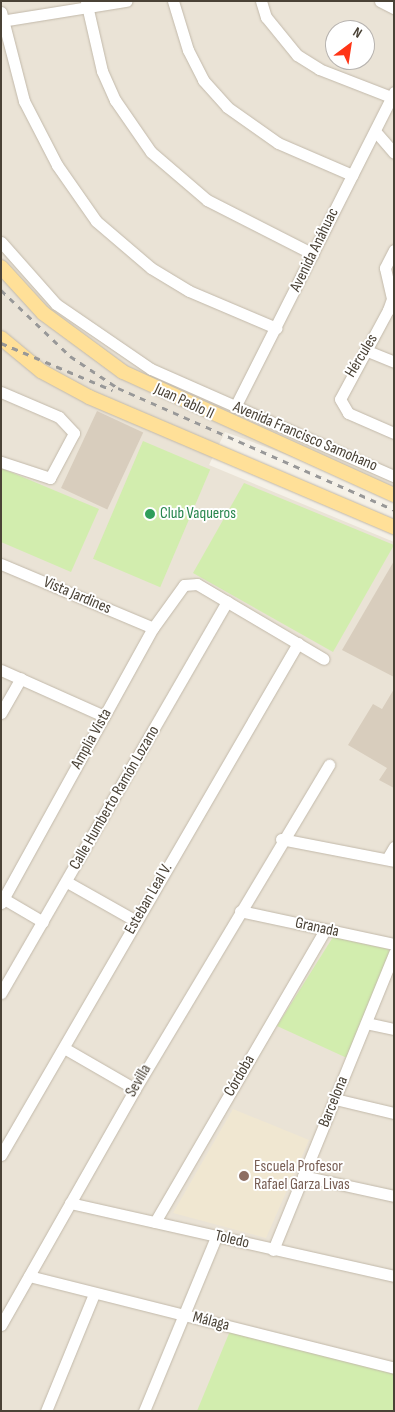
<!DOCTYPE html>
<meta charset="utf-8">
<style>
body{margin:0}
#map{position:relative;width:395px;height:1412px;overflow:hidden;background:#f5f1e8;font-family:"Sofia Sans Condensed",sans-serif}
div>[style]{position:absolute}
[style*='--x']{left:calc(var(--x)*1px);top:calc(var(--y)*1px);width:calc(var(--w)*1px);rotate:calc(var(--a)*1deg)}
.residential>*{inset:0;background:#eae3d6}
.education>*{inset:0;background:#f0e7d1}
.green>*{inset:0;background:#d2edae;transform-origin:0 0}
.building>*{inset:0;background:#d8cdbd;transform-origin:0 0}
.roads{filter:drop-shadow(0 0 1px #c2b9aa) drop-shadow(0 0 1px #c2b9aa)}
.minor>*{height:11px;margin:-5.5px;padding:0 5.5px;transform-origin:5.5px;border-radius:5.5px;background:#fff}
.major>*{height:14px;margin:-7px;padding:0 7px;transform-origin:7px;border-radius:7px;background:#ffe098}
.rail>*{height:3px;margin-top:-1.5px;transform-origin:0;background:repeating-linear-gradient(90deg,#989898 0 6px,transparent 0 12px)}
.dots>*{width:14px;height:14px;translate:-50% -50%;box-sizing:border-box;border:2px solid #fff;border-radius:50%}
span{translate:-50% -50%;white-space:nowrap;text-align:center;line-height:1.15;-webkit-text-stroke:4px #fff;paint-order:stroke}
.street-label{font-size:16px;color:#4a4236}
.leisure-label{font-size:16px;color:#27864d}
.left{translate:0 -50%;text-align:left}
.education-label{font-size:16px;color:#785e54}
.frame{position:absolute;inset:0;border:2px solid #4a4236;pointer-events:none}
.north{position:absolute;left:325px;top:20px;width:50px;height:50px;box-sizing:border-box;background:#fff;border:1px solid #b7b3af;border-radius:50%;rotate:31deg;font-size:14px;font-weight:700;line-height:20px;text-align:center;color:#4a4236}
.north::after{content:'';display:block;margin:auto;width:18px;height:22px;background:#ff3516;clip-path:polygon(50% 0,100% 100%,50% 72%,0 100%)}
</style>
<div id="map">
<div class="residential">
<div style="clip-path:polygon(evenodd,1px 1px,394px 1px,394px 494px,225px 432px,209px 465px,394px 542px,394px 1411px,1px 1411px,1px 1px,335px 30px,365px 30px,365px 60px,335px 60px,335px 30px)"></div>
</div>
<div class="education">
<div style="clip-path:polygon(233px 1109px,309px 1140px,266px 1238px,173px 1213px)"></div>
</div>
<div class="green">
<div style="left:143px;top:441px;width:73px;height:128px;rotate:23deg"></div>
<div style="clip-path:polygon(1px 468px,99px 509px,71px 572px,1px 542px)"></div>
<div style="clip-path:polygon(244px 483px,394px 545px,333px 652px,193px 573px)"></div>
<div style="clip-path:polygon(333px 937px,388px 949px,391px 954px,347px 1058px,277px 1026px)"></div>
<div style="clip-path:polygon(230px 1331px,394px 1373px,394px 1411px,197px 1411px)"></div>
</div>
<div class="building">
<div style="left:97px;top:411px;width:51px;height:85px;rotate:25deg"></div>
<div style="clip-path:polygon(394px 561px,394px 677px,342px 650px)"></div>
<div style="clip-path:polygon(394px 689px,394px 788px,379px 780px,387px 768px,348px 745px,373px 704px,382px 709px)"></div>
</div>
<div class="roads">
<div class="minor">
<div style="--x:86;--y:1;--w:72;--a:77.1"></div>
<div style="--x:102;--y:71;--w:32;--a:66"></div>
<div style="--x:115;--y:100;--w:63;--a:55.3"></div>
<div style="--x:151;--y:152;--w:74;--a:40.6"></div>
<div style="--x:207;--y:200;--w:119;--a:27"></div>
<div style="--x:173;--y:1;--w:51;--a:73"></div>
<div style="--x:188;--y:50;--w:34;--a:63"></div>
<div style="--x:203;--y:80;--w:36;--a:48"></div>
<div style="--x:227;--y:107;--w:62;--a:35.2"></div>
<div style="--x:278;--y:143;--w:81;--a:23.4"></div>
<div style="--x:261;--y:1;--w:17;--a:73"></div>
<div style="--x:266;--y:17;--w:49;--a:50.8"></div>
<div style="--x:297;--y:55;--w:26;--a:32"></div>
<div style="--x:319;--y:69;--w:77;--a:21.3"></div>
<div style="--x:380;--y:1;--w:16;--a:27"></div>
<div style="--x:1;--y:12;--w:92;--a:75.5"></div>
<div style="--x:24;--y:101;--w:72;--a:62.7"></div>
<div style="--x:57;--y:165;--w:68;--a:55.1"></div>
<div style="--x:96;--y:221;--w:72;--a:40.5"></div>
<div style="--x:151;--y:268;--w:44;--a:31.2"></div>
<div style="--x:189;--y:291;--w:95;--a:23"></div>
<div style="--x:1;--y:21;--w:127;--a:-9.1"></div>
<div style="--x:375;--y:131;--w:29;--a:49"></div>
<div style="--x:1;--y:242;--w:83;--a:48.4"></div>
<div style="--x:56;--y:304;--w:115;--a:34.4"></div>
<div style="--x:151;--y:369;--w:266;--a:23.8"></div>
<div style="--x:394;--y:250;--w:20;--a:117"></div>
<div style="--x:385;--y:268;--w:32;--a:77"></div>
<div style="--x:392;--y:299;--w:12;--a:110"></div>
<div style="--x:388;--y:310;--w:101;--a:118.3"></div>
<div style="--x:340;--y:399;--w:16;--a:60"></div>
<div style="--x:348;--y:413;--w:50;--a:23.5"></div>
<div style="--x:365;--y:350;--w:31;--a:22"></div>
<div style="--x:1;--y:392;--w:63;--a:23.3"></div>
<div style="--x:59;--y:417;--w:22;--a:47"></div>
<div style="--x:74;--y:433;--w:51;--a:118.1"></div>
<div style="--x:50;--y:478;--w:52;--a:-161.9"></div>
<div style="--x:235;--y:407;--w:353;--a:-63.2"></div>
<div style="--x:1;--y:564;--w:165;--a:22.8"></div>
<div style="--x:1;--y:670;--w:113;--a:24.1"></div>
<div style="--x:1;--y:713;--w:40;--a:-60.3"></div>
<div style="--x:281;--y:839;--w:115;--a:11"></div>
<div style="--x:387;--y:859;--w:14;--a:-60"></div>
<div style="--x:67;--y:882;--w:79;--a:29.5"></div>
<div style="--x:4;--y:899;--w:45;--a:30.5"></div>
<div style="--x:1;--y:903;--w:314;--a:-61.1"></div>
<div style="--x:153;--y:628;--w:53;--a:-54.2"></div>
<div style="--x:184;--y:585;--w:13;--a:-4"></div>
<div style="--x:197;--y:584;--w:147;--a:30.6"></div>
<div style="--x:240;--y:911;--w:157;--a:12.1"></div>
<div style="--x:1;--y:993;--w:452;--a:-60"></div>
<div style="--x:366;--y:1023;--w:29;--a:12"></div>
<div style="--x:64;--y:1048;--w:82;--a:30"></div>
<div style="--x:335;--y:1099;--w:61;--a:13.3"></div>
<div style="--x:1;--y:1155;--w:592;--a:-59.88"></div>
<div style="--x:303;--y:1176;--w:93;--a:12.4"></div>
<div style="--x:70;--y:1203;--w:332;--a:12.7"></div>
<div style="--x:155;--y:1222;--w:338;--a:-59.8"></div>
<div style="--x:273;--y:1250;--w:321;--a:-67.8"></div>
<div style="--x:29;--y:1276;--w:376;--a:14.1"></div>
<div style="--x:1;--y:1325;--w:271;--a:-60.4"></div>
<div style="--x:135;--y:1089;--w:378;--a:-59.1"></div>
<div style="--x:46;--y:1411;--w:126;--a:-67.7"></div>
<div style="--x:144;--y:1411;--w:188;--a:-67.5"></div>
</div>
<div class="major">
<div style="--x:1;--y:267;--w:62;--a:47.6"></div>
<div style="--x:43;--y:313;--w:99;--a:36.4"></div>
<div style="--x:123;--y:372;--w:298;--a:24.4"></div>
<div style="--x:1;--y:338;--w:52;--a:39.5"></div>
<div style="--x:41;--y:371;--w:55;--a:28.4"></div>
<div style="--x:89;--y:397;--w:332;--a:23.1"></div>
</div>
</div>
<div class="rail">
<div style="--x:1;--y:290;--w:95;--a:43.7"></div>
<div style="--x:70;--y:356;--w:58;--a:33.7"></div>
<div style="--x:118;--y:388;--w:302;--a:23.8"></div>
<div style="--x:1;--y:343;--w:121;--a:22.9"></div>
</div>
<div class="dots">
<div style="left:150px;top:514px;background:#2e9e5b"></div>
<div style="left:244px;top:1176px;background:#8d6e63"></div>
</div>
<div class="street-label">
<span style="left:315px;top:250px;rotate:-64deg">Avenida Anáhuac</span>
<span style="left:362px;top:356px;rotate:-59deg">Hércules</span>
<span style="left:184px;top:402px;rotate:25deg">Juan Pablo II</span>
<span style="left:305px;top:437px;rotate:23deg">Avenida Francisco Samohano</span>
<span style="left:77px;top:596px;rotate:23deg">Vista Jardines</span>
<span style="left:92px;top:739px;rotate:-61deg">Amplia Vista</span>
<span style="left:115px;top:798px;rotate:-60deg">Calle Humberto Ramón Lozano</span>
<span style="left:149px;top:899px;rotate:-60deg">Esteban Leal V.</span>
<span style="left:317px;top:928px;rotate:12deg">Granada</span>
<span style="left:240px;top:1076px;rotate:-60deg">Córdoba</span>
<span style="left:139px;top:1081px;rotate:-60deg">Sevilla</span>
<span style="left:334px;top:1102px;rotate:-68deg">Barcelona</span>
<span style="left:232px;top:1240px;rotate:13deg">Toledo</span>
<span style="left:211px;top:1322px;rotate:14deg">Málaga</span>
</div>
<div class="leisure-label">
<span class="left" style="left:160px;top:514px">Club Vaqueros</span>
</div>
<div class="education-label">
<span class="left" style="left:254px;top:1176px">Escuela Profesor<br>Rafael Garza Livas</span>
</div>
<div class="frame"></div>
<div class="north">N</div>
</div>
